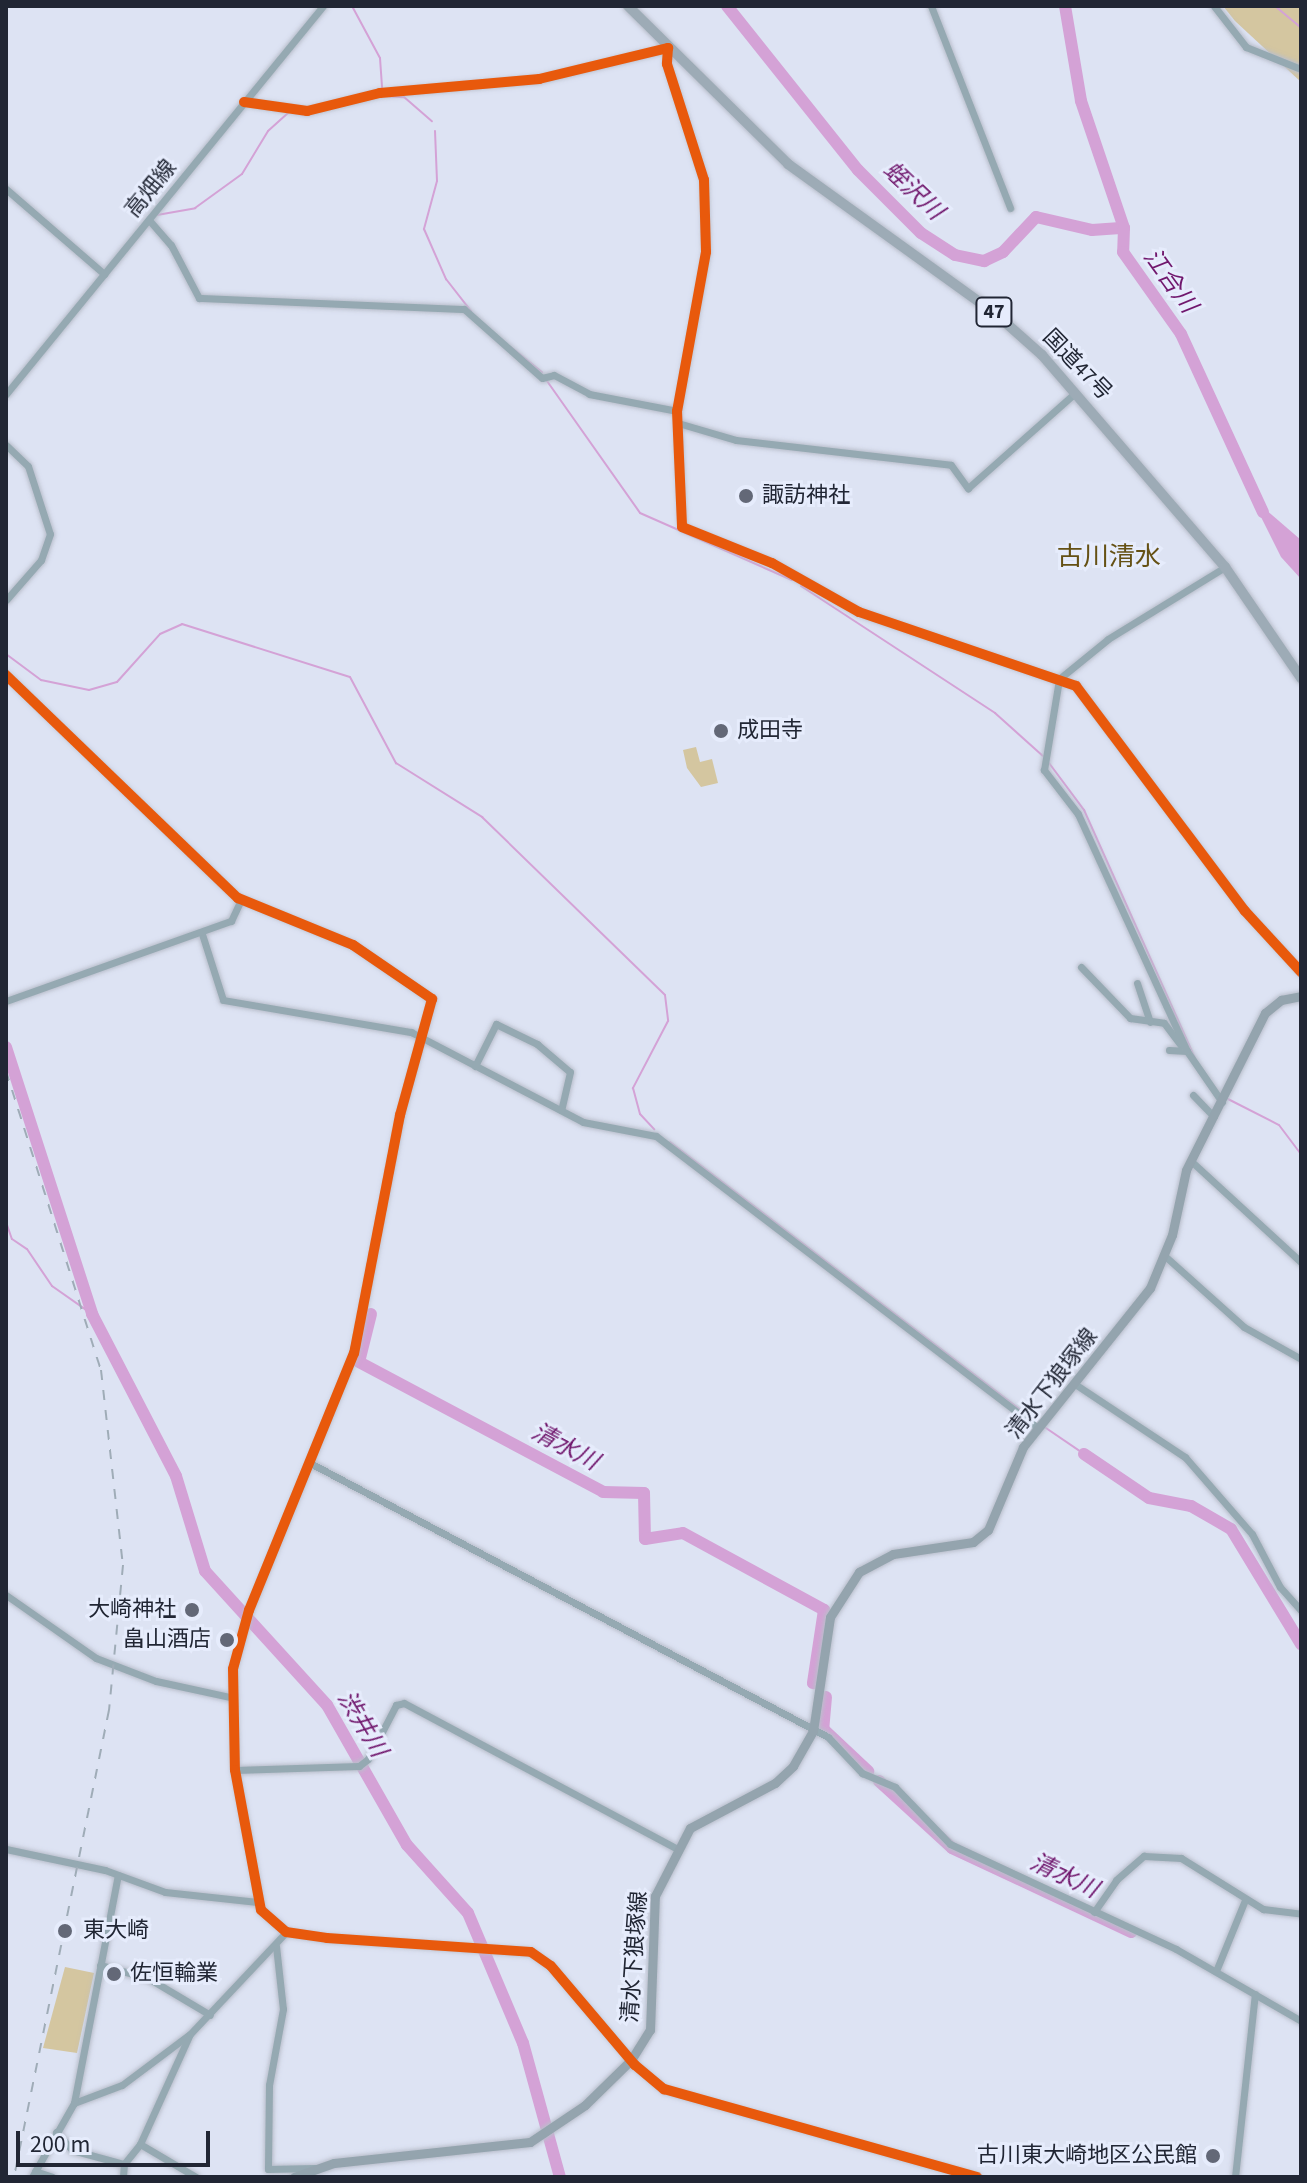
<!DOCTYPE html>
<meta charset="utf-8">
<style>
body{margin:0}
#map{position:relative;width:1307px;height:2183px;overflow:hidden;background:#dde3f3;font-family:"Source Sans 3","Noto Sans JP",sans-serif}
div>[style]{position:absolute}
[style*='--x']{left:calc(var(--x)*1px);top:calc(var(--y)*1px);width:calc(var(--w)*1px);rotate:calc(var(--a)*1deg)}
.green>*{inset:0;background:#d4c6a0}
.water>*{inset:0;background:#d4a2d6}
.stream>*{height:2px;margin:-1px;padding:0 1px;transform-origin:1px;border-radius:1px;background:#d4a2d6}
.river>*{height:12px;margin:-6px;padding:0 6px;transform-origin:6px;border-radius:6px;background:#d4a2d6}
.roads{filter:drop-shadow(0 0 2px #b9becb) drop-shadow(0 0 2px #b9becb)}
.minor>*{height:7px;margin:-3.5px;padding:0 3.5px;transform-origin:3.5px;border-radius:3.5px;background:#95a9b2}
.major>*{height:9px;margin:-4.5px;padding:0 4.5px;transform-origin:4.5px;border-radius:4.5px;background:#94a4ae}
.highway>*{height:10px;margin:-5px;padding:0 5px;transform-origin:5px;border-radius:5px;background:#9dabb6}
.rail>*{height:2px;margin-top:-1px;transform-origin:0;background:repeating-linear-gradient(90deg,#9facb7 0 10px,transparent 0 20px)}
.cycleway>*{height:10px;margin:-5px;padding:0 5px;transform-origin:5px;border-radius:5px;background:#e8590c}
.dots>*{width:22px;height:22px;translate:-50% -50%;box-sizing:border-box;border:4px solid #e6ecfc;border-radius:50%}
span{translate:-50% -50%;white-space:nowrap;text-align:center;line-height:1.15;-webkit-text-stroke:6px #e6ecfc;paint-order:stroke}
.shield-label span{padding:2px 6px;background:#e6ecfc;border:2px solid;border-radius:6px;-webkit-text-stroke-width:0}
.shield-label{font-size:20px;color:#212634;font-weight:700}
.street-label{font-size:22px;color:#212634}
.poi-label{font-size:22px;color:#212634}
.left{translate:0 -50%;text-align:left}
.right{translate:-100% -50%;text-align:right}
.water-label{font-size:24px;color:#70176d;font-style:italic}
.quarter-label{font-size:26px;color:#655115}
.frame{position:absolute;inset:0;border:8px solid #212634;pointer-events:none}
.scale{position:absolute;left:16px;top:2131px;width:194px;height:36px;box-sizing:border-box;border:4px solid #212634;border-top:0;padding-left:10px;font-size:24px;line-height:28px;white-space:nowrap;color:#212634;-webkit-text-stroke:6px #e6ecfc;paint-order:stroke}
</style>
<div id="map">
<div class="green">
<div style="clip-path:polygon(1223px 6px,1301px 6px,1301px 82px,1235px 21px)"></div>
<div style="clip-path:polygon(696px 747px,700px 762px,712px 759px,718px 783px,701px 787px,687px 768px,683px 750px)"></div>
<div style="clip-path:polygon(65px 1967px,94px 1973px,77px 2053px,43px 2048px)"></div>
</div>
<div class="water">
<div style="clip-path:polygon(1251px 497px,1301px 540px,1301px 579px,1281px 557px)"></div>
</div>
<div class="stream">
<div style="--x:352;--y:6;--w:59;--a:61.7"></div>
<div style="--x:380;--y:58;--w:32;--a:86"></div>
<div style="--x:1275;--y:6;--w:34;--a:40"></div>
<div style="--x:382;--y:96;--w:22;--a:3"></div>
<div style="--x:404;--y:97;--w:37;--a:41"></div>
<div style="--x:435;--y:131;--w:50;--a:87.7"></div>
<div style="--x:437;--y:181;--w:50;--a:105.2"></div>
<div style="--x:424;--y:229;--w:55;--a:66.3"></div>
<div style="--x:446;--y:279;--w:41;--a:52"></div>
<div style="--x:157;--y:215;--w:39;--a:-10"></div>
<div style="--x:195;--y:208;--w:58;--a:-35.9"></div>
<div style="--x:242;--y:174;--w:50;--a:-58.8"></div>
<div style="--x:268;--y:131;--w:28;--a:-42"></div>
<div style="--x:289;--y:112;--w:27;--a:0"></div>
<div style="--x:511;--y:347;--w:40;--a:39"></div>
<div style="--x:547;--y:381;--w:161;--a:54.8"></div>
<div style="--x:640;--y:513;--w:166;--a:23.8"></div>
<div style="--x:801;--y:586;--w:232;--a:33.2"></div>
<div style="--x:995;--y:713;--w:64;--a:41.9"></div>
<div style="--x:6;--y:654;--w:44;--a:36.6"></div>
<div style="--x:41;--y:680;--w:49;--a:11.8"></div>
<div style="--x:89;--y:690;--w:29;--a:-16"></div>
<div style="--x:117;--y:682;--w:64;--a:-48.1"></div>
<div style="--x:160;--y:634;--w:24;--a:-24"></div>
<div style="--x:182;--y:624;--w:176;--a:17.5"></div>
<div style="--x:350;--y:677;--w:98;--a:61.9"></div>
<div style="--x:396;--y:763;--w:102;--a:32.1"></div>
<div style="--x:482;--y:817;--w:255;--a:44.2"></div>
<div style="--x:665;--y:995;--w:26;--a:83"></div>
<div style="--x:668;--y:1021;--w:76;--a:117.6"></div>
<div style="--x:633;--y:1088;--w:27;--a:75"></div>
<div style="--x:640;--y:1114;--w:21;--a:47"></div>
<div style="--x:1049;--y:763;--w:59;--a:53.3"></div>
<div style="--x:1084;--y:810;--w:272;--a:65.9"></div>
<div style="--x:1226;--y:1098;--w:59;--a:27"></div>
<div style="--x:1279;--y:1125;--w:36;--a:53"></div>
<div style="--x:670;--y:1142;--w:463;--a:37.4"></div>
<div style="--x:6;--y:1222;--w:18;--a:71"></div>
<div style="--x:12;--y:1239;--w:18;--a:34"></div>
<div style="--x:27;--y:1249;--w:45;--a:56"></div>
<div style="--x:52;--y:1286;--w:49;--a:35"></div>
<div style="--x:1043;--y:1426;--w:50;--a:34.3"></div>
</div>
<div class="river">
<div style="--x:727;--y:6;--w:210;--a:51.4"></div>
<div style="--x:858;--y:170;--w:89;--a:45"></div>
<div style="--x:921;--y:233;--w:40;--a:32.9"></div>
<div style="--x:955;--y:255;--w:30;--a:12"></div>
<div style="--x:984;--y:261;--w:21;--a:-25"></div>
<div style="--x:1003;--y:252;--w:48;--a:-46.7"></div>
<div style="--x:1036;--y:217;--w:57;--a:13.1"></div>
<div style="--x:1092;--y:230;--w:32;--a:-4"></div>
<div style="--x:1065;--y:6;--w:96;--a:80.4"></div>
<div style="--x:1081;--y:101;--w:134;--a:71.3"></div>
<div style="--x:1124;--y:228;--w:24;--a:92"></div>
<div style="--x:1123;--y:252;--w:100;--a:54.7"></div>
<div style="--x:1181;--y:334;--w:196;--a:65.3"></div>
<div style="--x:6;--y:1047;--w:281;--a:72.1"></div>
<div style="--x:92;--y:1314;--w:182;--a:62.6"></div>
<div style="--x:176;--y:1476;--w:99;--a:73"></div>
<div style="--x:205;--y:1571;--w:181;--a:47.7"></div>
<div style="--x:327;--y:1705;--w:161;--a:60.3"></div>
<div style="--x:407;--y:1845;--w:91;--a:48.1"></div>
<div style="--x:468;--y:1913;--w:141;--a:67.1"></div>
<div style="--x:523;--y:2043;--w:139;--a:74.6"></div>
<div style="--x:371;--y:1314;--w:49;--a:104"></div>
<div style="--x:359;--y:1362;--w:276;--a:28"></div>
<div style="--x:603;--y:1492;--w:41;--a:1.4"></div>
<div style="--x:644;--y:1493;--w:46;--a:88.8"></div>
<div style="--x:645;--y:1539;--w:38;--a:-9"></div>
<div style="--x:683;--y:1533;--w:161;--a:28.6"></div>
<div style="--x:824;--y:1610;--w:74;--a:98.6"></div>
<div style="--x:1084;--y:1454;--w:78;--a:34.1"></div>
<div style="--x:1149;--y:1498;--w:43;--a:10.8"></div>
<div style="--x:1191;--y:1506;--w:46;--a:29.9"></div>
<div style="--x:1231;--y:1529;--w:135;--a:58.7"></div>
<div style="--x:826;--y:1697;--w:32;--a:95"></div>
<div style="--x:823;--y:1729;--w:62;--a:43"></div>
<div style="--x:879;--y:1781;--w:99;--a:42.5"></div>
<div style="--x:952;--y:1848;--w:198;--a:25.1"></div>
</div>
<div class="roads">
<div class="minor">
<div style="--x:931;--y:6;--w:217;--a:68.6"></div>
<div style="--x:1214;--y:6;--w:52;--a:52"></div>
<div style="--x:1246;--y:47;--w:59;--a:21.8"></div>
<div style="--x:244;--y:102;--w:64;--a:8.1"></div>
<div style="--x:307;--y:111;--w:75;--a:-13.9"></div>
<div style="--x:380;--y:93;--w:160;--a:-5"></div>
<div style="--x:539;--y:79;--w:133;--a:-13.5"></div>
<div style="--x:668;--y:48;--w:16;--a:94"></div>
<div style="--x:667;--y:64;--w:122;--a:72.3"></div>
<div style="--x:704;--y:180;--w:72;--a:88.4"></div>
<div style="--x:706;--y:252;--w:162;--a:100.3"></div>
<div style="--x:677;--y:411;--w:116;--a:87.5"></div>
<div style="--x:682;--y:527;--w:97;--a:21.8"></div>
<div style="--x:772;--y:563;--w:100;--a:29.4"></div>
<div style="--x:859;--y:612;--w:229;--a:18.8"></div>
<div style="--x:1076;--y:686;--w:281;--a:53.1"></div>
<div style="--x:1245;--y:911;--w:83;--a:47.4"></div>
<div style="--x:6;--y:189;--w:130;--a:40.9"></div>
<div style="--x:149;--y:220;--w:33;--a:49"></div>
<div style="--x:171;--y:245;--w:60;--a:62.2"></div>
<div style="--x:199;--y:298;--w:265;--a:2.4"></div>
<div style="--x:464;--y:309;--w:104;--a:41.5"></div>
<div style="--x:542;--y:378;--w:12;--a:-14"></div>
<div style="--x:554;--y:375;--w:40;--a:28"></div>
<div style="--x:589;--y:394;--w:90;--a:10.9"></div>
<div style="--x:6;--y:394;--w:501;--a:-50.75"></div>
<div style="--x:678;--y:423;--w:60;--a:16.3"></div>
<div style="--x:736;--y:440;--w:216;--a:6.6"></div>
<div style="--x:951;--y:465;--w:29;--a:54"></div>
<div style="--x:968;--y:488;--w:144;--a:-41.6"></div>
<div style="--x:6;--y:445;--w:30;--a:44"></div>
<div style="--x:28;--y:466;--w:71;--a:72.1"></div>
<div style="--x:50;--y:534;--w:28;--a:109"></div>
<div style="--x:41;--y:560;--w:53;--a:131.2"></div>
<div style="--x:6;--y:675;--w:322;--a:43.9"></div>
<div style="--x:238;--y:898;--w:124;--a:22.2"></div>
<div style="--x:353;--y:945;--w:96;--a:34.4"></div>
<div style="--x:432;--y:999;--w:120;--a:105.4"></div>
<div style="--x:400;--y:1115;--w:242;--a:100.9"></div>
<div style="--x:354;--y:1353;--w:278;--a:112.2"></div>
<div style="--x:249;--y:1610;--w:61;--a:105.2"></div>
<div style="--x:233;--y:1669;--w:101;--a:88.9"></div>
<div style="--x:235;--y:1770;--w:142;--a:79.5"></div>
<div style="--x:261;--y:1910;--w:33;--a:41"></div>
<div style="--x:286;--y:1932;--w:41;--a:8.3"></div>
<div style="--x:327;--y:1938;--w:204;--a:3.9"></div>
<div style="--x:531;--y:1952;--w:24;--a:35"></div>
<div style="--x:551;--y:1966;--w:130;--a:49.7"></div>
<div style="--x:635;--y:2065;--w:38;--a:40"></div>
<div style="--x:664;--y:2089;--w:325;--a:15.7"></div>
<div style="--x:202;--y:934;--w:69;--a:72.3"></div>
<div style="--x:223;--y:1000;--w:191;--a:9.7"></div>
<div style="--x:411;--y:1032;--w:194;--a:27.6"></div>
<div style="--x:583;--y:1122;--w:74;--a:10.9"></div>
<div style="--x:656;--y:1136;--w:481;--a:37.4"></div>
<div style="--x:1081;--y:967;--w:71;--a:46.1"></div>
<div style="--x:1130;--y:1018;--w:34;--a:8"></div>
<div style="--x:1164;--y:1023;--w:30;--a:53"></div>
<div style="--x:1137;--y:983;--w:41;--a:71.6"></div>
<div style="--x:6;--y:1001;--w:239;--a:-19.6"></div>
<div style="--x:231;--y:921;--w:23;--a:-65"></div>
<div style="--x:1169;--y:1050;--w:18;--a:3"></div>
<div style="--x:475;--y:1066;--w:47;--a:-63.4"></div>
<div style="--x:496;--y:1024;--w:46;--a:26"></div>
<div style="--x:537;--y:1044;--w:43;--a:40.3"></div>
<div style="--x:570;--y:1072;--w:39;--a:103"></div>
<div style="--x:1193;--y:1095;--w:30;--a:46"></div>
<div style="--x:1222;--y:1102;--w:62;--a:-124.5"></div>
<div style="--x:1187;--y:1051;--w:261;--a:-114.7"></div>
<div style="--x:1078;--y:814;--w:56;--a:-127.7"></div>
<div style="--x:1044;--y:770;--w:92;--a:-80.6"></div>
<div style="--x:1059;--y:679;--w:63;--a:-39.2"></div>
<div style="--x:1108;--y:639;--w:137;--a:-31.6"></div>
<div style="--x:1191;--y:1161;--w:149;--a:42.6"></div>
<div style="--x:1166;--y:1257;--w:105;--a:41.9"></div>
<div style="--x:1244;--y:1327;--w:65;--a:29.3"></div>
<div style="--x:1075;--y:1384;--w:132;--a:33.6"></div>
<div style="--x:1185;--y:1457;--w:102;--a:49"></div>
<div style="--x:1252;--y:1534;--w:60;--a:62.2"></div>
<div style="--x:1280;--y:1587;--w:31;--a:48"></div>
<div style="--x:312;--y:1464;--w:584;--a:27.88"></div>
<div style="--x:828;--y:1737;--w:50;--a:46.6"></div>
<div style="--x:862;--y:1773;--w:36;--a:23"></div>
<div style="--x:895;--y:1787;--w:79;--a:46"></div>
<div style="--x:950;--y:1844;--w:249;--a:24.9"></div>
<div style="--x:1176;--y:1949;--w:144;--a:29.9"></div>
<div style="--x:6;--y:1595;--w:110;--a:35"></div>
<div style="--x:96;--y:1658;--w:64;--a:21"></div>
<div style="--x:156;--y:1681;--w:76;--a:12.2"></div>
<div style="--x:235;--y:1770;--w:124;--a:-1.8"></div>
<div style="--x:359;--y:1766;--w:11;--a:-38"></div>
<div style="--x:368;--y:1759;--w:61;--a:-62.6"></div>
<div style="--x:396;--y:1705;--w:8;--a:-14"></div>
<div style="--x:404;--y:1703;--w:310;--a:28.1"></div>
<div style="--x:6;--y:1849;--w:101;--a:12"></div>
<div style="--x:105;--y:1870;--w:64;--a:20.1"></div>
<div style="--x:165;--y:1892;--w:93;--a:6.2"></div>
<div style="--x:1094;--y:1912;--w:39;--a:-55"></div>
<div style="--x:1116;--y:1880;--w:37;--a:-41"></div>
<div style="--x:1144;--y:1856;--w:37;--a:3"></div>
<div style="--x:1181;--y:1858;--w:97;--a:31.9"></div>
<div style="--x:1263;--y:1909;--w:38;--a:7"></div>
<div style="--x:276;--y:1946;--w:63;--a:83.7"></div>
<div style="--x:283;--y:2009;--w:77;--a:100.4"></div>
<div style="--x:269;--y:2085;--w:84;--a:90.7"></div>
<div style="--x:268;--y:2169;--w:47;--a:-1.2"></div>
<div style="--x:100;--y:1965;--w:50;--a:15.2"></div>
<div style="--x:148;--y:1978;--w:72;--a:30.8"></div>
<div style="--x:1216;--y:1971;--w:77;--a:-67.8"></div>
<div style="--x:74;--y:2103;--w:51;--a:-20.6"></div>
<div style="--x:122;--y:2085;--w:85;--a:-36.9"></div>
<div style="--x:190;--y:2034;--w:140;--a:-46.7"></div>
<div style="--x:56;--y:2132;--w:24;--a:48"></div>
<div style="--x:72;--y:2150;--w:54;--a:15.1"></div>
<div style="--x:124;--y:2164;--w:26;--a:-51"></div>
<div style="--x:140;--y:2144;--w:65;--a:30.5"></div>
<div style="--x:140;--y:2144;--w:119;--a:-65.6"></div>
<div style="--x:35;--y:2171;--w:18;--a:19"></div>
<div style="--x:32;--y:2177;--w:85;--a:-60.4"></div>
<div style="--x:74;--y:2103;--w:232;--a:-79.1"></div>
<div style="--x:123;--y:2177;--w:13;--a:-86"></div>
<div style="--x:1235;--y:2177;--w:184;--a:-83.8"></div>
</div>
<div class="major">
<div style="--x:294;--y:2177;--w:42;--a:-19.3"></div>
<div style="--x:334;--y:2163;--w:197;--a:-6.1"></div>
<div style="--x:530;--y:2142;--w:66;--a:-33.9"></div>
<div style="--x:585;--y:2105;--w:64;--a:-44.4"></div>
<div style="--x:631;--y:2060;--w:36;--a:-58"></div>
<div style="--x:650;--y:2030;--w:134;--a:-87.9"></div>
<div style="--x:655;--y:1896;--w:76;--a:-62.8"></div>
<div style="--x:690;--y:1828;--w:96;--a:-27.9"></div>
<div style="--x:775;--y:1783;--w:25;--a:-43"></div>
<div style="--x:793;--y:1766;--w:40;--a:-60.3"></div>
<div style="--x:813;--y:1731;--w:115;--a:-81.5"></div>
<div style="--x:830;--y:1617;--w:54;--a:-57.2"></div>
<div style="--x:859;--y:1572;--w:38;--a:-28"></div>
<div style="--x:893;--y:1554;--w:81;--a:-8.5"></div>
<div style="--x:973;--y:1542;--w:19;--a:-39"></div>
<div style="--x:988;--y:1530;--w:90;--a:-67.1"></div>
<div style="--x:1023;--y:1447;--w:203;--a:-51.4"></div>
<div style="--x:1150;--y:1288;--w:57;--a:-67.5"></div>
<div style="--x:1172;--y:1235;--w:66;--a:-77.8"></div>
<div style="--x:1186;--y:1170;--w:176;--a:-63.3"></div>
<div style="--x:1265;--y:1013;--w:21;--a:-39"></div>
<div style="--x:1281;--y:1000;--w:20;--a:-11"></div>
</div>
<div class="highway">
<div style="--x:628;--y:6;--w:225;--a:44.6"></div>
<div style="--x:788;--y:164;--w:258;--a:35.8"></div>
<div style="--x:997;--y:315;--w:60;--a:41.6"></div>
<div style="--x:1042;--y:355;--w:280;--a:49.2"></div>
<div style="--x:1225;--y:567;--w:135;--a:55.6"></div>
</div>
</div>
<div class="rail">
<div style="--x:6;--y:1071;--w:314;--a:72.4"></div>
<div style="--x:101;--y:1370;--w:196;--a:83.6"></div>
<div style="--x:123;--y:1565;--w:146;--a:95.5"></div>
<div style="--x:109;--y:1710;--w:477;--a:101.5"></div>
</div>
<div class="cycleway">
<div style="--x:244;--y:102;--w:64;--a:8.1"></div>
<div style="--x:307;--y:111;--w:75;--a:-13.9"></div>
<div style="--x:380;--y:93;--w:160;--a:-5"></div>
<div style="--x:539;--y:79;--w:133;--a:-13.5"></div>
<div style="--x:668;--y:48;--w:16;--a:94"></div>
<div style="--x:667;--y:64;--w:122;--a:72.3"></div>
<div style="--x:704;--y:180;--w:72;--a:88.4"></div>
<div style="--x:706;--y:252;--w:162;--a:100.3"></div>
<div style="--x:677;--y:411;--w:116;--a:87.5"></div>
<div style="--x:682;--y:527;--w:97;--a:21.8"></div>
<div style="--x:772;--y:563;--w:100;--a:29.4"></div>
<div style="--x:859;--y:612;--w:229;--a:18.8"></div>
<div style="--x:1076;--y:686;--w:281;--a:53.1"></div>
<div style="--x:1245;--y:911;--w:83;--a:47.4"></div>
<div style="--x:6;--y:675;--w:322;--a:43.9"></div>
<div style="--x:238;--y:898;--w:124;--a:22.2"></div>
<div style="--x:353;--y:945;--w:96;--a:34.4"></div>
<div style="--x:432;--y:999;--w:120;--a:105.4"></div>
<div style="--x:400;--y:1115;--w:242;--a:100.9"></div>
<div style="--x:354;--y:1353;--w:278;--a:112.2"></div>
<div style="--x:249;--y:1610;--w:61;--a:105.2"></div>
<div style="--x:233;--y:1669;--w:101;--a:88.9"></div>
<div style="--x:235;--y:1770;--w:142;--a:79.5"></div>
<div style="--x:261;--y:1910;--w:33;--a:41"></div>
<div style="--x:286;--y:1932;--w:41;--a:8.3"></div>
<div style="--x:327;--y:1938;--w:204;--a:3.9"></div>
<div style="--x:531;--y:1952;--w:24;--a:35"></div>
<div style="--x:551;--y:1966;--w:130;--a:49.7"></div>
<div style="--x:635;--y:2065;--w:38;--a:40"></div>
<div style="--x:664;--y:2089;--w:325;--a:15.7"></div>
</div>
<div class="dots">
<div style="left:746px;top:496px;background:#636877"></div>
<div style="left:721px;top:731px;background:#636877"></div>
<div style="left:192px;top:1610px;background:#636877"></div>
<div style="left:227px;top:1640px;background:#636877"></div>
<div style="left:65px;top:1931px;background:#636877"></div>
<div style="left:114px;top:1974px;background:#636877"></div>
<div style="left:1213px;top:2156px;background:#636877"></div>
</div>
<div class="shield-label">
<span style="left:994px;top:312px">47</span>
</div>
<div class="street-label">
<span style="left:151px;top:189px;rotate:-51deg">高畑線</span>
<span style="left:1077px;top:365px;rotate:46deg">国道47号</span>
<span style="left:1052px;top:1384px;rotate:-52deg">清水下狼塚線</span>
<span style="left:635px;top:1957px;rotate:-86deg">清水下狼塚線</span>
</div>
<div class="poi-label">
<span class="left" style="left:762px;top:496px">諏訪神社</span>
<span class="left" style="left:737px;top:731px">成田寺</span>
<span class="right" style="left:176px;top:1610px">大崎神社</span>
<span class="right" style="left:211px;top:1640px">畠山酒店</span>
<span class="left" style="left:83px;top:1931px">東大崎</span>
<span class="left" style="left:130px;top:1974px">佐恒輪業</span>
<span class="right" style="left:1197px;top:2156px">古川東大崎地区公民館</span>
</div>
<div class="water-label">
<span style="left:913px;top:191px;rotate:43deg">蛭沢川</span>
<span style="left:1170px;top:281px;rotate:54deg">江合川</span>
<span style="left:565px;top:1447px;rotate:28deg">清水川</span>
<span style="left:362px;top:1724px;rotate:59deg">渋井川</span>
<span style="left:1064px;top:1876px;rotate:25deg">清水川</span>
</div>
<div class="quarter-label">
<span style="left:1109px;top:557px">古川清水</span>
</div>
<div class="frame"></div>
<div class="scale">200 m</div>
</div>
